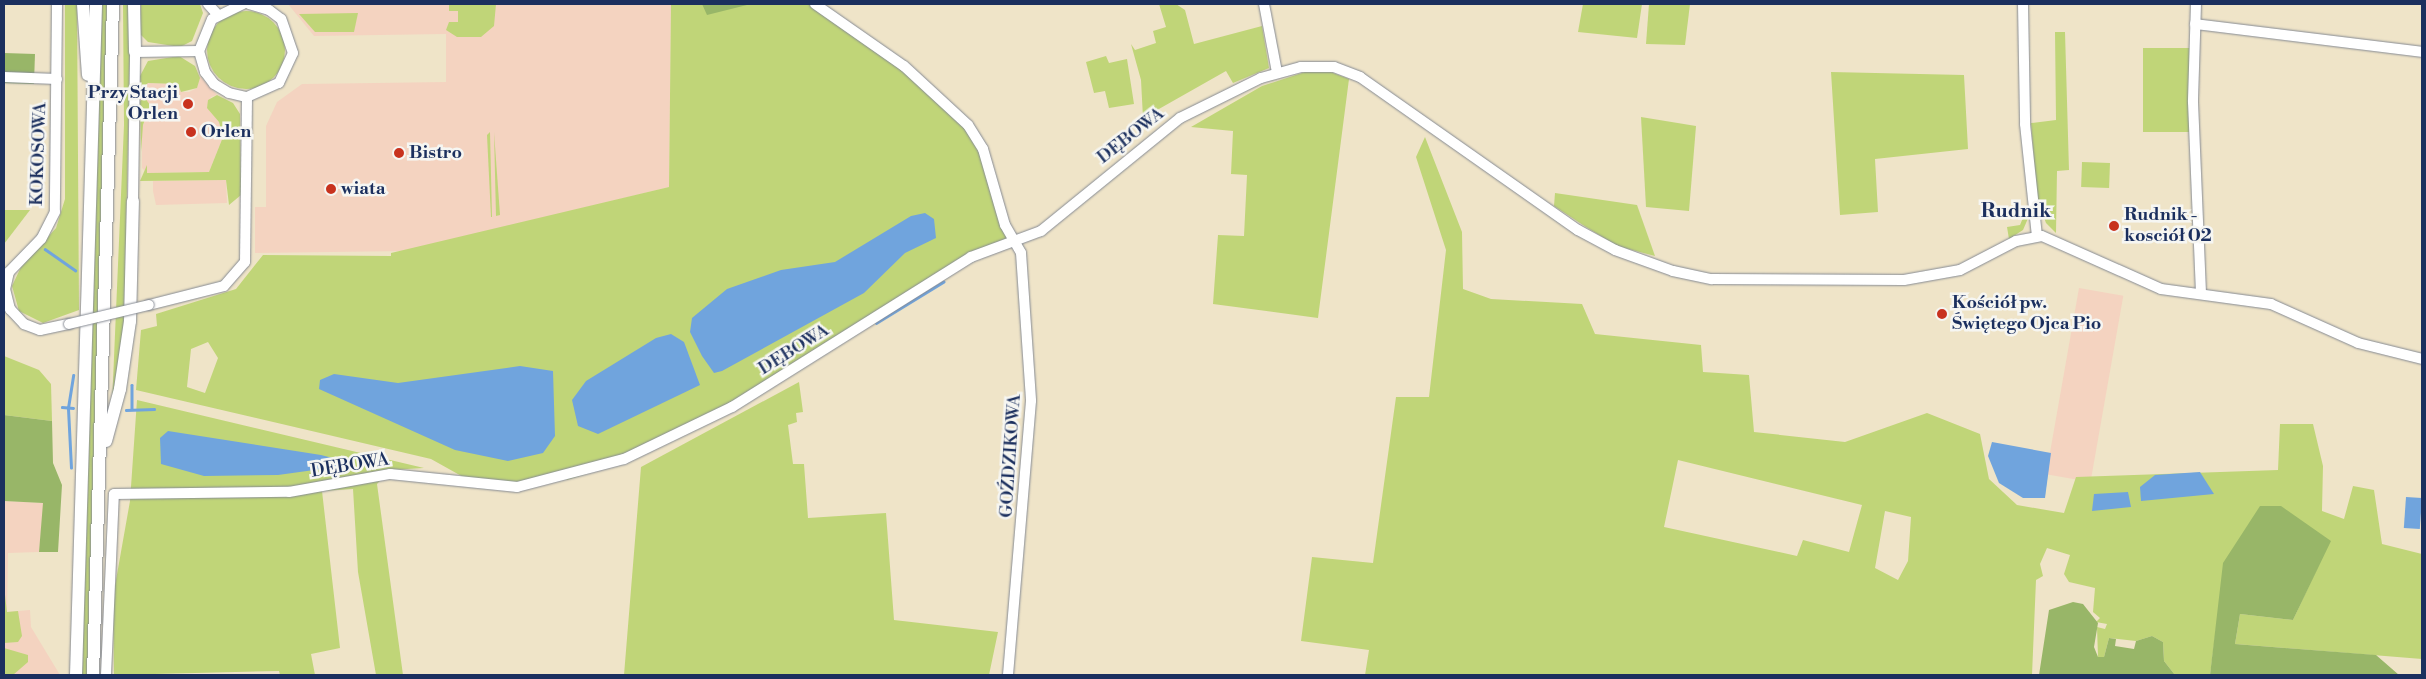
<!DOCTYPE html>
<meta charset="utf-8">
<style>
body{margin:0}
#map{position:relative;width:2426px;height:679px;overflow:hidden;background:#efe4c8;font-family:"Libre Bodoni",serif}
div>[style]{position:absolute}
[style*='--x']{left:calc(var(--x)*1px);top:calc(var(--y)*1px);width:calc(var(--w)*1px);rotate:calc(var(--a)*1deg)}
.built>*{inset:0;background:#f4d3c0;transform-origin:0 0}
.green>*{inset:0;background:#c0d578;transform-origin:0 0}
.round{border-radius:50%}
.forest>*{inset:0;background:#98b668;transform-origin:0 0}
.water>*{inset:0;background:#70a4dd;transform-origin:0 0}
.stream>*{height:2.5px;margin:-1.25px;padding:0 1.25px;transform-origin:1.25px;border-radius:1.25px;background:#70a4dd}
.roads{filter:drop-shadow(0 0 1px #858a93) drop-shadow(0 0 1px #858a93)}
.minor>*{height:10px;margin:-5px;padding:0 5px;transform-origin:5px;border-radius:5px;background:#fff}
.major>*{height:12px;margin:-6px;padding:0 6px;transform-origin:6px;border-radius:6px;background:#fff}
.bridges{filter:drop-shadow(0 0 1px #858a93) drop-shadow(0 0 1px #858a93)}
.minor-bridge>*{height:10px;margin:-5px;padding:0 5px;transform-origin:5px;border-radius:5px;background:#fff}
.dots>*{width:14px;height:14px;translate:-50% -50%;box-sizing:border-box;border:2px solid #f6f6f2;border-radius:50%}
span{translate:-50% -50%;white-space:nowrap;text-align:center;line-height:1.15;-webkit-text-stroke:5px #f6f6f2;paint-order:stroke}
.poi-label{font-size:18px;color:#1b2f5e;font-weight:700}
.right{translate:-100% -50%;text-align:right}
.left{translate:0 -50%;text-align:left}
.street-label{font-size:18px;color:#1b2f5e}
.quarter-label{font-size:20px;color:#1b2f5e;font-weight:700}
.frame{position:absolute;inset:0;border:5px solid #1b2f5e;pointer-events:none}
</style>
<div id="map">
<div class="built">
<div style="clip-path:polygon(288px 4px,671px 4px,669px 187px,407px 251px,255px 253px,255px 207px,266px 207px,266px 126px,277px 102px,302px 84px,446px 82px,446px 34px,314px 36px)"></div>
<div style="clip-path:polygon(199px 75px,217px 95px,211px 97px,207px 107px,219px 122px,223px 137px,209px 172px,147px 173px,142px 168px,142px 128px,150px 105px,143px 98px,140px 101px,140px 85px,146px 89px,147px 83px,179px 84px,181px 92px,189px 92px,197px 88px)"></div>
<div style="clip-path:polygon(226px 180px,227px 203px,156px 205px,153px 191px,153px 181px)"></div>
<div style="left:2079px;top:288px;width:45px;height:189px;rotate:10deg"></div>
<div style="clip-path:polygon(4px 501px,44px 503px,39px 552px,8px 553px,7px 612px,30px 610px,31px 627px,60px 675px,4px 675px)"></div>
</div>
<div class="green">
<div style="clip-path:polygon(65px 4px,77px 4px,79px 310px,43px 323px,19px 311px,12px 286px,21px 267px,56px 228px,65px 199px)"></div>
<div style="clip-path:polygon(102px 4px,107px 4px,95px 501px,87px 675px,82px 675px)"></div>
<div style="clip-path:polygon(123px 4px,129px 4px,130px 48px,125px 281px,123px 348px,112px 404px,124px 125px)"></div>
<div style="clip-path:polygon(141px 4px,200px 4px,203px 13px,192px 41px,180px 47px,148px 42px,139px 33px)"></div>
<div style="clip-path:polygon(449px 4px,496px 4px,494px 26px,481px 37px,457px 37px,446px 30px,449px 22px,458px 22px,458px 11px,449px 11px)"></div>
<div style="clip-path:polygon(evenodd,671px 4px,815px 4px,860px 35px,974px 132px,999px 198px,1007px 241px,741px 400px,605px 468px,567px 480px,563px 474px,514px 484px,465px 478px,431px 459px,136px 390px,141px 330px,157px 326px,156px 314px,236px 289px,263px 255px,391px 256px,391px 253px,669px 187px,671px 4px,208px 342px,218px 358px,205px 393px,187px 387px,191px 349px,208px 342px)"></div>
<div style="clip-path:polygon(1159px 4px,1176px 4px,1185px 10px,1194px 44px,1262px 26px,1269px 68px,1233px 83px,1226px 71px,1143px 118px,1141px 80px,1131px 44px,1135px 50px,1156px 43px,1153px 31px,1166px 27px)"></div>
<div style="clip-path:polygon(1583px 4px,1642px 4px,1637px 38px,1578px 32px)"></div>
<div style="clip-path:polygon(1649px 4px,1690px 4px,1685px 45px,1646px 44px)"></div>
<div class="round" style="left:207px;top:11px;width:78px;height:78px"></div>
<div style="clip-path:polygon(358px 13px,354px 32px,315px 32px,299px 14px)"></div>
<div style="clip-path:polygon(2055px 32px,2065px 32px,2069px 170px,2057px 171px,2056px 233px,2046px 223px,2037px 198px,2031px 123px,2056px 120px)"></div>
<div style="left:2143px;top:48px;width:48px;height:84px"></div>
<div style="clip-path:polygon(179px 56px,195px 66px,200px 78px,197px 88px,181px 92px,178px 84px,148px 83px,141px 89px,140px 76px,148px 61px)"></div>
<div style="clip-path:polygon(1106px 56px,1109px 63px,1127px 59px,1134px 104px,1109px 108px,1105px 91px,1094px 93px,1086px 62px)"></div>
<div style="clip-path:polygon(1308px 71px,1328px 71px,1349px 79px,1318px 318px,1213px 304px,1218px 235px,1244px 236px,1247px 175px,1231px 174px,1233px 131px,1191px 127px,1262px 86px)"></div>
<div style="clip-path:polygon(1831px 72px,1964px 75px,1968px 149px,1875px 159px,1878px 212px,1840px 215px)"></div>
<div style="clip-path:polygon(217px 95px,233px 103px,240px 114px,241px 195px,229px 205px,226px 180px,140px 181px,147px 165px,147px 173px,209px 172px,223px 137px,219px 122px,207px 108px,208px 100px)"></div>
<div style="clip-path:polygon(145px 98px,150px 105px,143px 125px,141px 152px,140px 101px)"></div>
<div style="clip-path:polygon(1641px 117px,1696px 126px,1689px 211px,1646px 207px)"></div>
<div style="clip-path:polygon(490px 132px,492px 217px,491px 217px,487px 135px)"></div>
<div style="clip-path:polygon(494px 132px,500px 215px,496px 216px)"></div>
<div style="clip-path:polygon(evenodd,1425px 137px,1462px 232px,1463px 289px,1491px 299px,1582px 304px,1595px 334px,1701px 345px,1703px 372px,1749px 375px,1754px 432px,1845px 442px,1927px 413px,1980px 434px,1989px 479px,2017px 505px,2064px 513px,2076px 477px,2278px 470px,2280px 424px,2313px 424px,2323px 466px,2322px 511px,2344px 519px,2353px 486px,2374px 490px,2382px 544px,2422px 554px,2422px 659px,2235px 644px,2240px 614px,2293px 620px,2330px 541px,2216px 629px,2210px 675px,2175px 675px,2164px 661px,2163px 642px,2152px 636px,2136px 641px,2109px 638px,2104px 657px,2098px 657px,2097px 627px,2105px 629px,2107px 624px,2096px 622px,2100px 618px,2093px 612px,2095px 588px,2069px 582px,2064px 574px,2070px 555px,2047px 548px,2040px 564px,2043px 576px,2036px 580px,2032px 675px,1365px 675px,1369px 650px,1301px 641px,1312px 557px,1373px 563px,1396px 397px,1429px 397px,1446px 250px,1416px 157px,1425px 137px,1678px 460px,1862px 505px,1849px 552px,1803px 540px,1797px 556px,1664px 527px,1678px 460px,1425px 137px,1885px 511px,1911px 517px,1908px 561px,1898px 580px,1875px 568px,1885px 511px)"></div>
<div style="left:2082px;top:162px;width:28px;height:25px;rotate:2deg"></div>
<div style="clip-path:polygon(1555px 193px,1637px 205px,1655px 256px,1617px 246px,1586px 227px,1554px 206px)"></div>
<div style="clip-path:polygon(4px 210px,30px 210px,4px 244px)"></div>
<div style="clip-path:polygon(2025px 213px,2029px 216px,2023px 230px,2009px 239px,2007px 227px,2020px 225px)"></div>
<div style="clip-path:polygon(4px 356px,39px 370px,51px 384px,52px 421px,4px 415px)"></div>
<div style="clip-path:polygon(799px 382px,803px 412px,796px 413px,797px 422px,788px 425px,793px 464px,804px 464px,808px 518px,886px 513px,894px 620px,998px 632px,989px 675px,624px 675px,641px 467px)"></div>
<div style="clip-path:polygon(137px 400px,424px 468px,390px 470px,377px 484px,403px 675px,376px 675px,358px 572px,353px 489px,322px 491px,340px 648px,311px 654px,315px 675px,280px 675px,279px 671px,114px 675px,113px 597px,130px 501px)"></div>
<div style="clip-path:polygon(4px 586px,7px 612px,18px 611px,22px 636px,18px 642px,4px 643px)"></div>
<div style="clip-path:polygon(4px 648px,28px 655px,28px 662px,13px 675px,4px 675px)"></div>
</div>
<div class="forest">
<div style="clip-path:polygon(702px 4px,751px 4px,707px 15px)"></div>
<div style="left:35px;top:54px;width:30px;height:31px;rotate:92deg"></div>
<div style="clip-path:polygon(4px 415px,52px 421px,53px 463px,62px 485px,58px 552px,39px 552px,43px 503px,4px 501px)"></div>
<div style="clip-path:polygon(2260px 506px,2281px 506px,2331px 541px,2293px 620px,2240px 614px,2235px 644px,2376px 655px,2399px 675px,2210px 675px,2223px 563px)"></div>
<div style="clip-path:polygon(2073px 602px,2083px 604px,2098px 623px,2094px 647px,2098px 657px,2104px 657px,2109px 638px,2116px 639px,2115px 646px,2134px 649px,2136px 641px,2152px 636px,2163px 642px,2164px 661px,2175px 675px,2039px 675px,2049px 610px)"></div>
</div>
<div class="water">
<div style="clip-path:polygon(925px 213px,934px 219px,936px 238px,905px 253px,864px 293px,722px 371px,714px 373px,702px 356px,690px 332px,692px 318px,727px 289px,781px 270px,835px 262px,911px 216px)"></div>
<div style="clip-path:polygon(671px 334px,684px 342px,700px 385px,598px 434px,578px 426px,572px 400px,586px 381px,656px 338px)"></div>
<div style="clip-path:polygon(520px 366px,553px 371px,555px 436px,543px 453px,508px 461px,455px 450px,319px 389px,320px 380px,334px 374px,398px 383px)"></div>
<div style="clip-path:polygon(168px 431px,321px 455px,340px 460px,343px 466px,278px 475px,204px 476px,161px 464px,160px 438px)"></div>
<div style="clip-path:polygon(1992px 442px,2051px 453px,2045px 498px,2023px 498px,1999px 483px,1988px 456px)"></div>
<div style="clip-path:polygon(2200px 472px,2214px 494px,2141px 501px,2140px 487px,2155px 475px)"></div>
<div style="clip-path:polygon(2128px 492px,2131px 507px,2092px 511px,2094px 494px)"></div>
<div style="left:2406px;top:497px;width:16px;height:31px;rotate:4deg"></div>
</div>
<div class="stream">
<div style="--x:45;--y:249;--w:37;--a:35"></div>
<div style="--x:876;--y:323;--w:79;--a:-31.5"></div>
<div style="--x:132;--y:385;--w:24;--a:90"></div>
<div style="--x:62;--y:407;--w:11;--a:5"></div>
<div style="--x:126;--y:410;--w:28;--a:-2"></div>
<div style="--x:71;--y:468;--w:60;--a:-92.9"></div>
<div style="--x:68;--y:408;--w:33;--a:-81"></div>
</div>
<div class="roads">
<div class="minor">
<div style="--x:57;--y:4;--w:208;--a:90.6"></div>
<div style="--x:55;--y:212;--w:30;--a:117"></div>
<div style="--x:41;--y:239;--w:46;--a:134.1"></div>
<div style="--x:9;--y:272;--w:17;--a:103"></div>
<div style="--x:5;--y:289;--w:21;--a:76"></div>
<div style="--x:10;--y:309;--w:21;--a:47"></div>
<div style="--x:24;--y:324;--w:17;--a:21"></div>
<div style="--x:40;--y:330;--w:30;--a:-12"></div>
<div style="--x:208;--y:4;--w:13;--a:48"></div>
<div style="--x:243;--y:4;--w:34;--a:154"></div>
<div style="--x:212;--y:19;--w:35;--a:112"></div>
<div style="--x:199;--y:51;--w:22;--a:74"></div>
<div style="--x:205;--y:72;--w:15;--a:53"></div>
<div style="--x:214;--y:84;--w:17;--a:31"></div>
<div style="--x:229;--y:93;--w:18;--a:13"></div>
<div style="--x:247;--y:97;--w:35;--a:-24"></div>
<div style="--x:279;--y:83;--w:33;--a:-65"></div>
<div style="--x:293;--y:53;--w:36;--a:-109"></div>
<div style="--x:281;--y:19;--w:15;--a:-143"></div>
<div style="--x:269;--y:10;--w:21;--a:-163"></div>
<div style="--x:815;--y:4;--w:108;--a:34.9"></div>
<div style="--x:904;--y:66;--w:87;--a:42.7"></div>
<div style="--x:968;--y:125;--w:28;--a:58"></div>
<div style="--x:983;--y:149;--w:79;--a:73.9"></div>
<div style="--x:1005;--y:225;--w:32;--a:60"></div>
<div style="--x:1021;--y:253;--w:148;--a:86.1"></div>
<div style="--x:1031;--y:401;--w:275;--a:94.8"></div>
<div style="--x:1264;--y:4;--w:69;--a:79.2"></div>
<div style="--x:2023;--y:4;--w:120;--a:89"></div>
<div style="--x:2025;--y:124;--w:113;--a:83.9"></div>
<div style="--x:2196;--y:4;--w:98;--a:91.8"></div>
<div style="--x:2193;--y:102;--w:192;--a:87.6"></div>
<div style="--x:2195;--y:24;--w:229;--a:7"></div>
<div style="--x:4;--y:77;--w:53;--a:2.2"></div>
<div style="--x:133;--y:201;--w:149;--a:-89.2"></div>
<div style="--x:135;--y:52;--w:64;--a:-0.9"></div>
<div style="--x:149;--y:305;--w:77;--a:-14.2"></div>
<div style="--x:224;--y:286;--w:32;--a:-49"></div>
<div style="--x:245;--y:262;--w:165;--a:-89.3"></div>
<div style="--x:106;--y:675;--w:181;--a:-87.5"></div>
<div style="--x:114;--y:494;--w:175;--a:-0.7"></div>
<div style="--x:289;--y:492;--w:103;--a:-10.1"></div>
<div style="--x:390;--y:474;--w:128;--a:5.8"></div>
<div style="--x:517;--y:487;--w:111;--a:-14.7"></div>
<div style="--x:624;--y:459;--w:120;--a:-25.7"></div>
<div style="--x:732;--y:407;--w:282;--a:-32.1"></div>
<div style="--x:971;--y:257;--w:75;--a:-20.4"></div>
<div style="--x:1041;--y:231;--w:179;--a:-39.1"></div>
<div style="--x:1180;--y:118;--w:90;--a:-26.3"></div>
<div style="--x:1261;--y:78;--w:41;--a:-15.4"></div>
<div style="--x:1301;--y:67;--w:33;--a:0"></div>
<div style="--x:1334;--y:67;--w:28;--a:21"></div>
<div style="--x:1360;--y:77;--w:266;--a:35.1"></div>
<div style="--x:1578;--y:230;--w:42;--a:28.4"></div>
<div style="--x:1615;--y:250;--w:62;--a:19.9"></div>
<div style="--x:1673;--y:271;--w:40;--a:12"></div>
<div style="--x:1712;--y:279;--w:192;--a:0.3"></div>
<div style="--x:1904;--y:280;--w:57;--a:-10.1"></div>
<div style="--x:1960;--y:270;--w:63;--a:-27.4"></div>
<div style="--x:2016;--y:241;--w:26;--a:-11"></div>
<div style="--x:2042;--y:236;--w:130;--a:24"></div>
<div style="--x:2161;--y:289;--w:111;--a:7.8"></div>
<div style="--x:2271;--y:304;--w:95;--a:24.1"></div>
<div style="--x:2358;--y:343;--w:66;--a:14"></div>
</div>
<div class="major">
<div style="--x:83;--y:4;--w:71;--a:86"></div>
<div style="--x:134;--y:4;--w:48;--a:88.8"></div>
<div style="--x:106;--y:441;--w:54;--a:-74.9"></div>
<div style="--x:120;--y:389;--w:69;--a:-81.6"></div>
<div style="--x:130;--y:321;--w:120;--a:-88.6"></div>
<div style="--x:76;--y:675;--w:671;--a:-88.29"></div>
<div style="--x:93;--y:675;--w:671;--a:-88.29"></div>
</div>
</div>
<div class="bridges">
<div class="minor-bridge">
<div style="--x:69;--y:324;--w:82;--a:-13.4"></div>
</div>
</div>
<div class="dots">
<div style="left:188px;top:104px;background:#c8321e"></div>
<div style="left:191px;top:132px;background:#c8321e"></div>
<div style="left:399px;top:153px;background:#c8321e"></div>
<div style="left:331px;top:189px;background:#c8321e"></div>
<div style="left:2114px;top:226px;background:#c8321e"></div>
<div style="left:1942px;top:314px;background:#c8321e"></div>
</div>
<div class="poi-label">
<span class="right" style="left:178px;top:104px">Przy Stacji<br>Orlen</span>
<span class="left" style="left:201px;top:132px">Orlen</span>
<span class="left" style="left:409px;top:153px">Bistro</span>
<span class="left" style="left:341px;top:189px">wiata</span>
<span class="left" style="left:2124px;top:226px">Rudnik -<br>kosciół 02</span>
<span class="left" style="left:1952px;top:314px">Kościół pw.<br>Świętego Ojca Pio</span>
</div>
<div class="street-label">
<span style="left:1131px;top:136px;rotate:-38deg">DĘBOWA</span>
<span style="left:39px;top:154px;rotate:-88deg">KOKOSOWA</span>
<span style="left:794px;top:350px;rotate:-32deg">DĘBOWA</span>
<span style="left:1011px;top:456px;rotate:-86deg">GOŹDZIKOWA</span>
<span style="left:350px;top:466px;rotate:-9deg">DĘBOWA</span>
</div>
<div class="quarter-label">
<span style="left:2016px;top:211px">Rudnik</span>
</div>
<div class="frame"></div>
</div>
